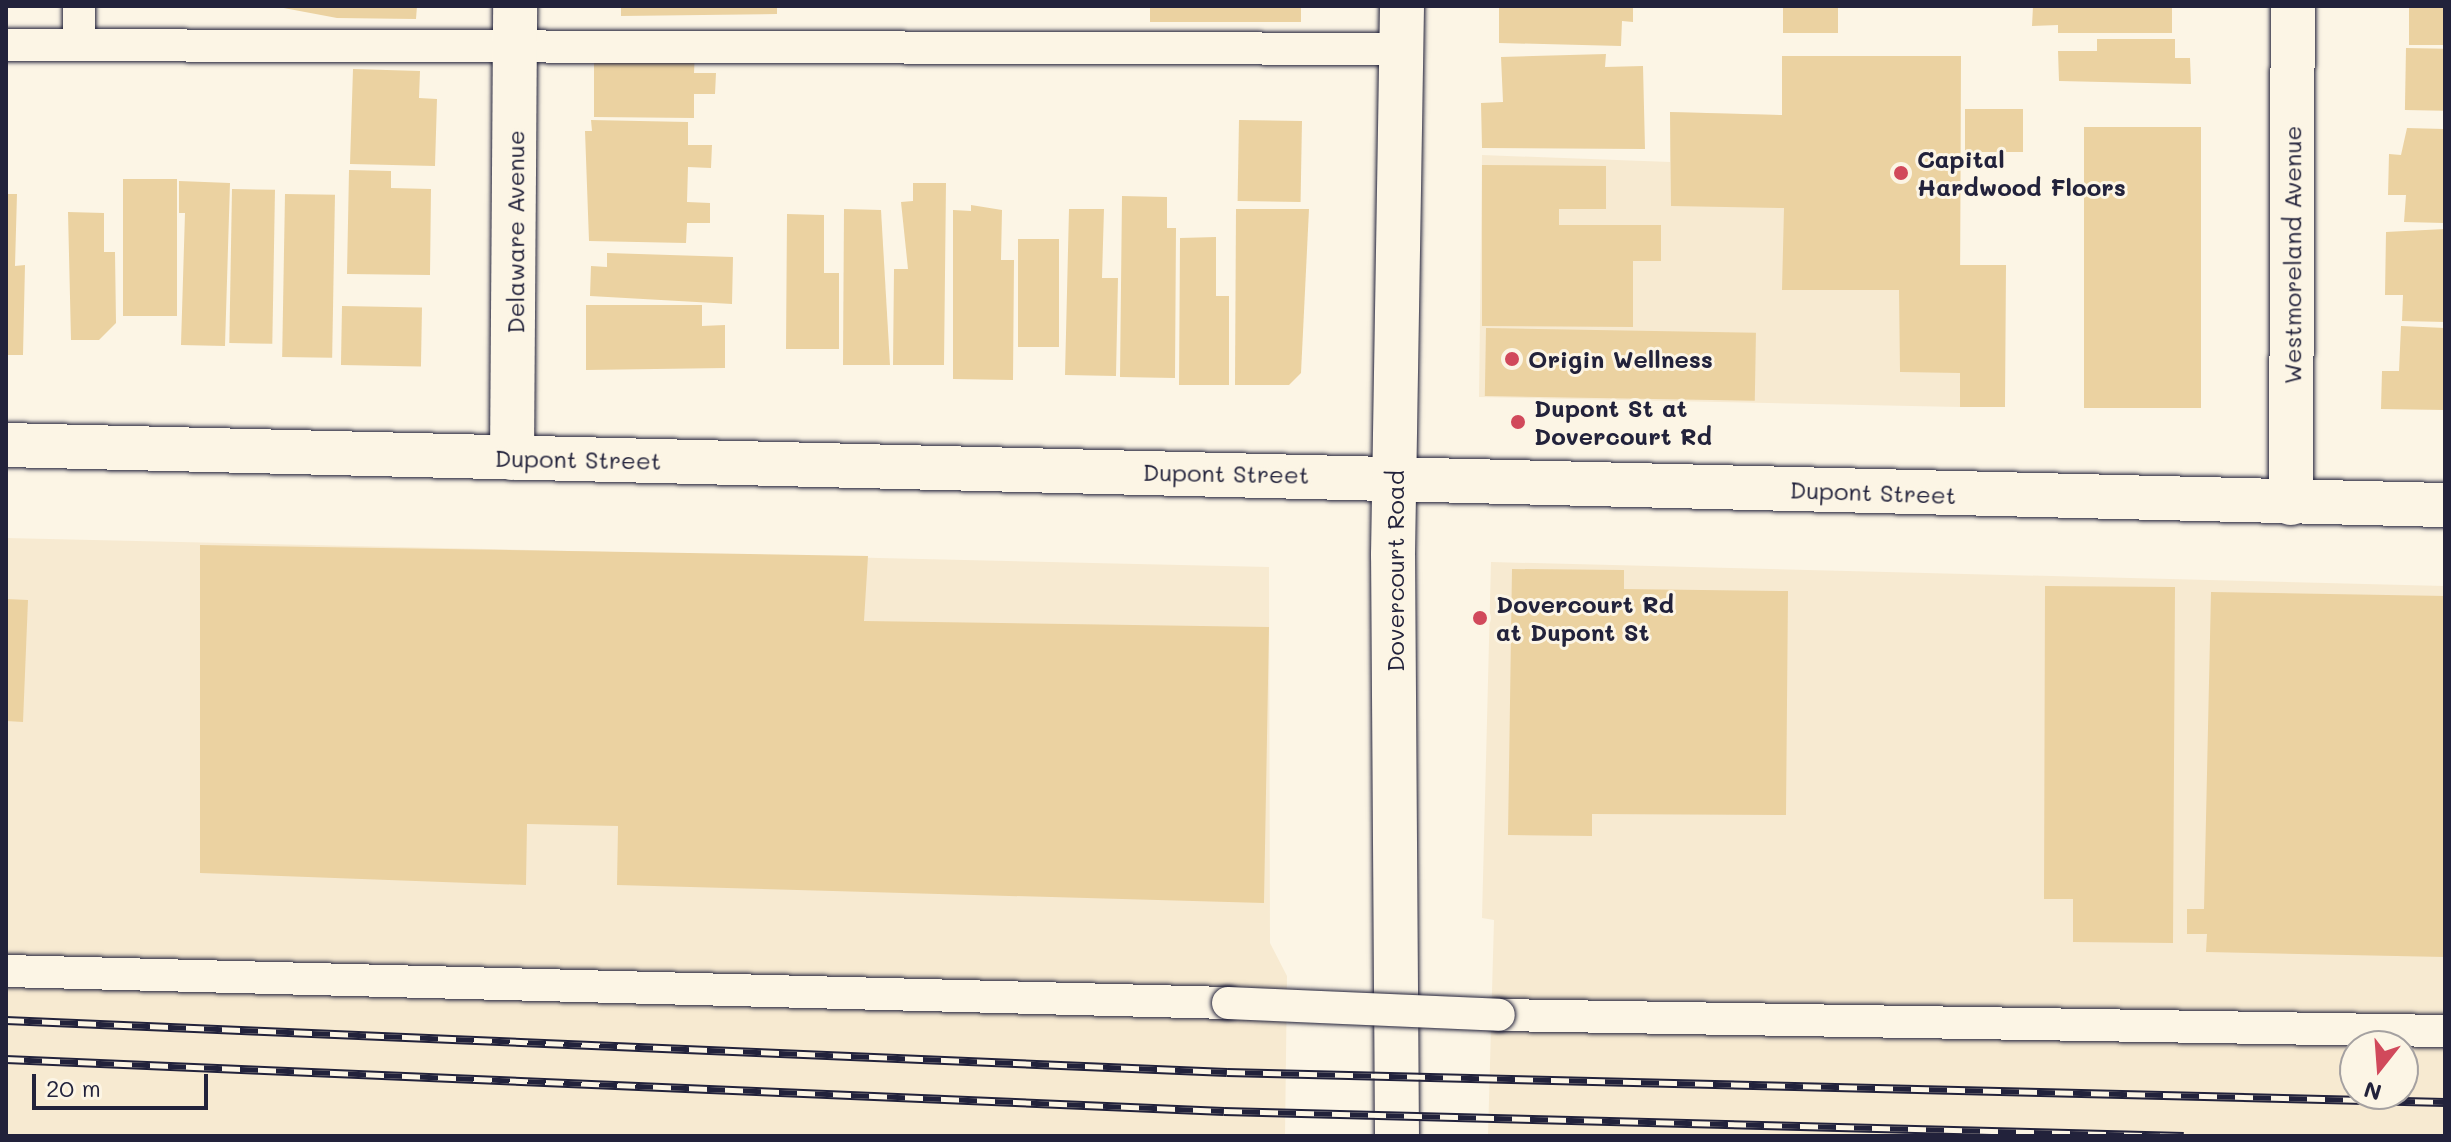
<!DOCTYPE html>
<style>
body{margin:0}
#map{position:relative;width:2451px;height:1142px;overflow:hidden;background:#fcf5e5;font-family:Mali,sans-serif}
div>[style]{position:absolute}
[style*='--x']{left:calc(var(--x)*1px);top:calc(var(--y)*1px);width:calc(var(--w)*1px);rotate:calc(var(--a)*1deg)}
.built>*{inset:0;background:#f7ead1}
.building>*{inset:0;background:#ebd2a1;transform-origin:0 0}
.roads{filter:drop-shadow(0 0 2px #22223b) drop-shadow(0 0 2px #22223b)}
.lane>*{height:32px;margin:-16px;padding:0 16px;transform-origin:16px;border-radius:16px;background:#fcf5e5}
.street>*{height:44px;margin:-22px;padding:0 22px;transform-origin:22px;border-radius:22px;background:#fcf5e5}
.secondary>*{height:44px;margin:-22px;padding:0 22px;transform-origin:22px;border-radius:22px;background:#fcf5e5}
.rail>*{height:9px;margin-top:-4.5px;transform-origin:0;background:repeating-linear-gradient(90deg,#fcf5e5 0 18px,#22223b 0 36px);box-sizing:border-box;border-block:2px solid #22223b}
.bridges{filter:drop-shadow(0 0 2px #22223b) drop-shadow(0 0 2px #22223b)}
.lane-bridge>*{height:32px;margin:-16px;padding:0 16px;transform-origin:16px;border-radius:16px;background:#fcf5e5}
.dots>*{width:22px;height:22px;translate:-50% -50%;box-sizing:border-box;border:4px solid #fcf5e5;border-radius:50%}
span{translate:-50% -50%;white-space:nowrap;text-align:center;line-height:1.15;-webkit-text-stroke:6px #fcf5e5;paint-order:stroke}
.poi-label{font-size:24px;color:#22223b;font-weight:700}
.left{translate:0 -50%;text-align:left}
.street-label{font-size:24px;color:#22223b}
.frame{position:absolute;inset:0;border:8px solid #22223b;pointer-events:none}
.north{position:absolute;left:2339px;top:1030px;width:80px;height:80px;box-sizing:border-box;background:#fcf5e5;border:2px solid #a5a1a1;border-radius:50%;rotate:197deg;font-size:22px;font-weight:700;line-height:32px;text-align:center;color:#22223b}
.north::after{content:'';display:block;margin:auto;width:28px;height:36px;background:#d1495b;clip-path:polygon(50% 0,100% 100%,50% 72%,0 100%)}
.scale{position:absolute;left:32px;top:1074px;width:176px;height:36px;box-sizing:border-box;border:4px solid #22223b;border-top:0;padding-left:10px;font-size:24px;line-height:28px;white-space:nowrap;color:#22223b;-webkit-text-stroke:6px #fcf5e5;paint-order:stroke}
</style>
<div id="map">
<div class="built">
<div style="clip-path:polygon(1782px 56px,1961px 56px,1960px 407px,1479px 397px,1482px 155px,1670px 162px,1670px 112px,1782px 115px)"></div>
<div style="clip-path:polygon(6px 538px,1269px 567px,1270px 943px,1287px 976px,1285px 1136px,6px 1136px)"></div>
<div style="clip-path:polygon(evenodd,1491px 562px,2445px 586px,2445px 1136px,1488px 1136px,1494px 920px,1482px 918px,1491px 562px,2355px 1046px,2403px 1046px,2403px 1094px,2355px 1094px,2355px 1046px)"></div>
</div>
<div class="building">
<div style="clip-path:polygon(273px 6px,417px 6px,416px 19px,337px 18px)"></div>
<div style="clip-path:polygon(621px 6px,777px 6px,777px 14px,621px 16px)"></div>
<div style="left:1150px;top:6px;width:151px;height:16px"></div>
<div style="clip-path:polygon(1499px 6px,1633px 6px,1633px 22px,1622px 21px,1621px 46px,1499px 43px)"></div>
<div style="left:1783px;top:6px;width:55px;height:27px"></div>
<div style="clip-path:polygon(2033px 6px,2172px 6px,2172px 33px,2058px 33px,2058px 25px,2032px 26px)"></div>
<div style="left:2409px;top:6px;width:36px;height:39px"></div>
<div style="clip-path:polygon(2097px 39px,2175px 39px,2175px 58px,2190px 58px,2191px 84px,2059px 81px,2058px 51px,2097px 51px)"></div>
<div style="left:2406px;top:48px;width:39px;height:62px;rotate:1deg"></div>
<div style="clip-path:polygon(594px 51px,695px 52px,694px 73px,716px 73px,715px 94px,694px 94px,694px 118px,594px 117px)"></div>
<div style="clip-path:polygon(1606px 54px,1605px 67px,1643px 66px,1645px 149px,1482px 148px,1481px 103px,1503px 102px,1501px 57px)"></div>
<div style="clip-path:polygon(1782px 56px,1961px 56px,1960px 265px,2006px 265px,2005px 407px,1960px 407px,1960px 373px,1900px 372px,1899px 290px,1782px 290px,1784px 208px,1671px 206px,1670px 112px,1782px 115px)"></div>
<div style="clip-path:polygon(353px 69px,420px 71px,419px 98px,437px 99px,435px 166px,350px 164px)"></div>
<div style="left:1965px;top:109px;width:58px;height:43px"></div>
<div style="clip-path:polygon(591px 120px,688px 122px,688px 145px,712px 145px,711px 168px,688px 167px,687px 202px,710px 203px,710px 223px,687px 223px,686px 243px,589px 241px,585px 131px,592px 131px)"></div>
<div style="left:1239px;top:120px;width:63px;height:81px;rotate:1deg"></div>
<div style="left:2084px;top:127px;width:117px;height:281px"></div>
<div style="clip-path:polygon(2407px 128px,2444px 129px,2444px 223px,2404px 222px,2406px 195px,2388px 195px,2389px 154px,2401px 155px)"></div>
<div style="clip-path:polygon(1482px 165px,1606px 166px,1606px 209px,1559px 209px,1559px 225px,1661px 225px,1661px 261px,1633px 261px,1633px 327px,1482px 326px)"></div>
<div style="clip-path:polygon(349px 170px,391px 171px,391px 188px,431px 189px,430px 275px,347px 274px)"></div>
<div style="left:123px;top:179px;width:54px;height:137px"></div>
<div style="clip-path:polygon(179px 181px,230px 183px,225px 346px,181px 345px,185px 213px,179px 213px)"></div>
<div style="clip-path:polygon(913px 183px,946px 183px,944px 365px,893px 365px,894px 269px,908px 269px,901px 202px,913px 201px)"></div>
<div style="left:232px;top:189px;width:43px;height:154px;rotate:1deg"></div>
<div style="clip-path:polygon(6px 194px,17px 194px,15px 266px,25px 265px,23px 355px,6px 355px)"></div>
<div style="left:285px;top:194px;width:50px;height:163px;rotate:1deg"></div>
<div style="clip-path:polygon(1122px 196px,1167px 197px,1167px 228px,1176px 228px,1175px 378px,1120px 377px)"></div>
<div style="clip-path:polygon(971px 205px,1002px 210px,1001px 260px,1014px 260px,1013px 380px,953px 379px,953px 210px,971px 211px)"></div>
<div style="clip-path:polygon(844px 209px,881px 210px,890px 365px,843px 365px)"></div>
<div style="clip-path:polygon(1069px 209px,1104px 209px,1102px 278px,1118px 278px,1116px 376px,1065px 375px)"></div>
<div style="clip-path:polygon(1236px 209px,1309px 209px,1301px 373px,1289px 385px,1235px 385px)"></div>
<div style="clip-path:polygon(68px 212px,104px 213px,104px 252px,115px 252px,116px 323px,99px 340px,71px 340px)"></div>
<div style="clip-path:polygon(787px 214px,824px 215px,824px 273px,839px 273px,839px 349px,786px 349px)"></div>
<div style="clip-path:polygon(2445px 229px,2445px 322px,2402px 321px,2403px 295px,2385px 295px,2386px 232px)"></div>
<div style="clip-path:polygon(1216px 237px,1216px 296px,1229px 296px,1229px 385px,1179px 385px,1180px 238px)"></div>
<div style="left:1018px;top:239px;width:41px;height:108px"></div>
<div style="clip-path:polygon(607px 253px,733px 257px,732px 304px,590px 296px,591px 266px,607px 267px)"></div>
<div style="clip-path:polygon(586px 305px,702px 305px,702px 326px,725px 325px,725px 368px,586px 370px)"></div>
<div style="left:342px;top:306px;width:80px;height:59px;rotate:1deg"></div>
<div style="clip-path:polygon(2401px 326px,2445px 328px,2445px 410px,2381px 409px,2382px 371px,2399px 371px)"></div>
<div style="left:1486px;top:328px;width:270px;height:68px;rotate:1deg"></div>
<div style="clip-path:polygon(200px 545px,868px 556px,864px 621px,1269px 627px,1264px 903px,617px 885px,618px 826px,527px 824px,526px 885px,200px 873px)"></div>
<div style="clip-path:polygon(1512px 569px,1624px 570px,1624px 589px,1788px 591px,1786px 815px,1592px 814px,1592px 836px,1508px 835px)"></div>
<div style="clip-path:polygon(2045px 586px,2175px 587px,2173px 943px,2073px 942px,2073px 899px,2044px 899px)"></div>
<div style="clip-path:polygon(2211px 592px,2445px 596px,2445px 957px,2206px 952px,2207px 934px,2187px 934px,2187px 909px,2204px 909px)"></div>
<div style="clip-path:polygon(6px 599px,28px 600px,23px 722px,6px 721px)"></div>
</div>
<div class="roads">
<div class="lane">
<div style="--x:79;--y:44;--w:38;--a:-90"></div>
<div style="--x:6;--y:45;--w:1396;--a:0.16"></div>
<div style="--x:6;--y:971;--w:1222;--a:1.5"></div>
<div style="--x:1499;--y:1015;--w:946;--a:0.97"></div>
</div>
<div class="street">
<div style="--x:512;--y:458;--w:452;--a:-89.6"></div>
<div style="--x:2291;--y:503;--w:497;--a:-89.8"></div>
</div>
<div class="secondary">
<div style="--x:6;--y:445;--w:2440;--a:1.41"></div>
<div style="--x:1397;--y:1136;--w:581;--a:-90.39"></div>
<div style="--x:1393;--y:555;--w:549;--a:-89.06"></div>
</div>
</div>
<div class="rail">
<div style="--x:6;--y:1020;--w:1222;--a:2.44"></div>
<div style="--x:1227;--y:1072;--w:1218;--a:1.41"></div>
<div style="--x:6;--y:1059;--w:1219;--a:2.44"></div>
<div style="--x:1224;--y:1111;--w:960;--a:1.49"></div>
</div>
<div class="bridges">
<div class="lane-bridge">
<div style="--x:1228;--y:1003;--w:271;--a:2.5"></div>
</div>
</div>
<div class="dots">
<div style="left:1901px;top:173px;background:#d1495b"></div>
<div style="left:1512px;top:359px;background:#d1495b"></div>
<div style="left:1518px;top:422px;background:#d1495b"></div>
<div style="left:1480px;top:618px;background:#d1495b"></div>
</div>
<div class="poi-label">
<span class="left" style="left:1917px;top:173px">Capital<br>Hardwood Floors</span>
<span class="left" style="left:1528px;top:359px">Origin Wellness</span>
<span class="left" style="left:1534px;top:422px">Dupont St at<br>Dovercourt Rd</span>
<span class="left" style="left:1496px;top:618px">Dovercourt Rd<br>at Dupont St</span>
</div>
<div class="street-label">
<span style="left:515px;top:232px;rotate:-90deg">Delaware Avenue</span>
<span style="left:2292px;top:255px;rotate:-90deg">Westmoreland Avenue</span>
<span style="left:578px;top:459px;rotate:1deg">Dupont Street</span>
<span style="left:1226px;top:473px;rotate:1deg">Dupont Street</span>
<span style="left:1873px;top:492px;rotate:2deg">Dupont Street</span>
<span style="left:1395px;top:571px;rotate:-90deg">Dovercourt Road</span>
</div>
<div class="frame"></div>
<div class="north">N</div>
<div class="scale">20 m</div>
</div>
